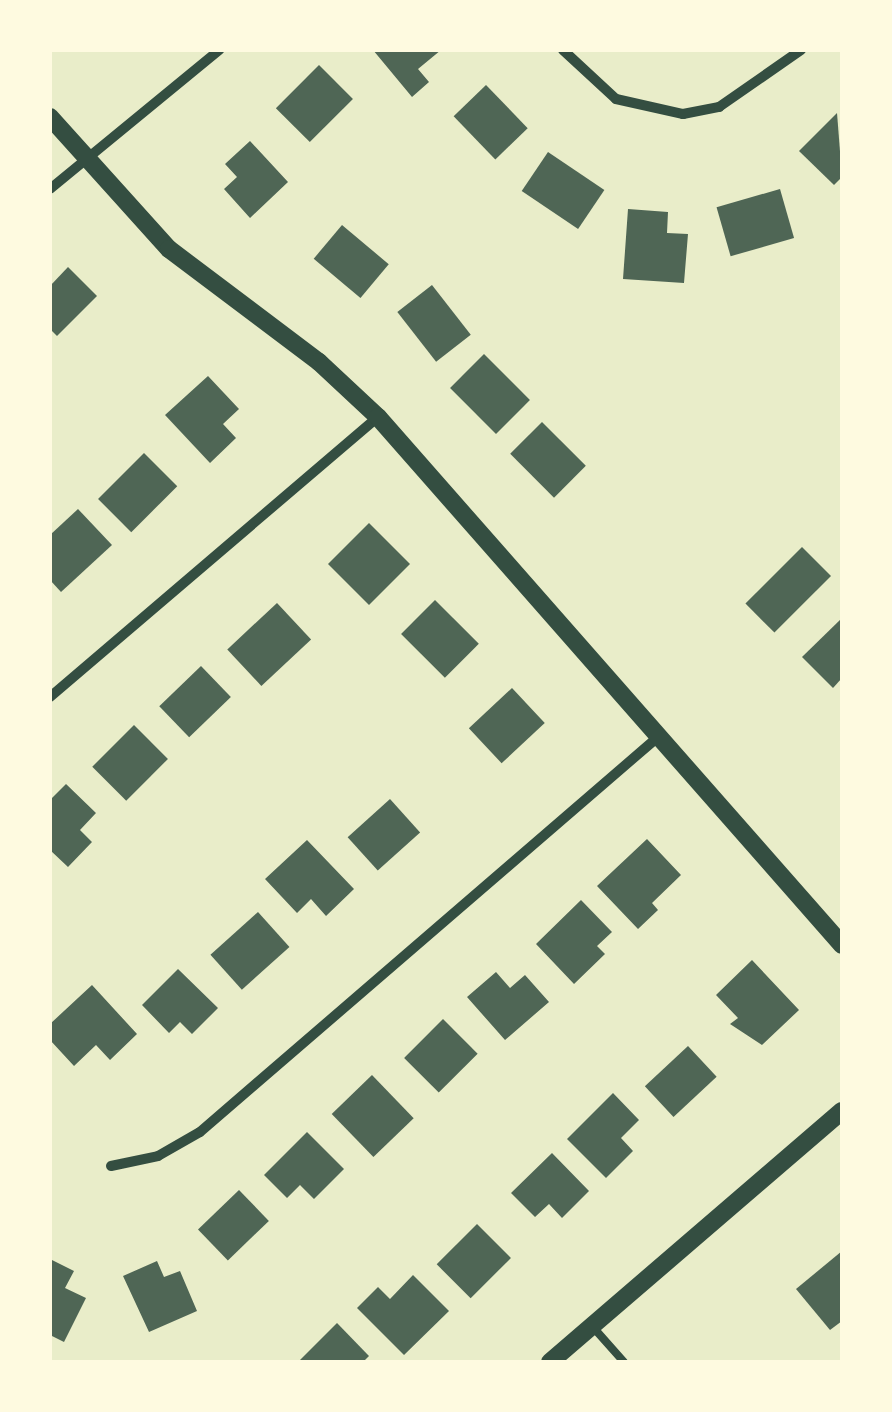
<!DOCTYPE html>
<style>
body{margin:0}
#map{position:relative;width:892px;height:1412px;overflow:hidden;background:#e9edc9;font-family:Cabin,sans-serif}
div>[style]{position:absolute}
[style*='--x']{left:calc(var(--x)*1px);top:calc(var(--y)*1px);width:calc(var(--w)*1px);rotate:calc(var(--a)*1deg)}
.building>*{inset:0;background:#4f6655;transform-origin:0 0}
.service>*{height:8px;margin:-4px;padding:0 4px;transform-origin:4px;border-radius:4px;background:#344e41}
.minor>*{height:10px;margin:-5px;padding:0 5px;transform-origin:5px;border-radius:5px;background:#344e41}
.tertiary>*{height:18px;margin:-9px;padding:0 9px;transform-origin:9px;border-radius:9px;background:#344e41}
span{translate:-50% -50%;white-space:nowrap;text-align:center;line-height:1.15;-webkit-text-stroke:10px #fefae0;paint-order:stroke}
.frame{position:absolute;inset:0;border:52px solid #fefae0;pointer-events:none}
</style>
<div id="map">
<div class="building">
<div style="clip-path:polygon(373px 50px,441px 50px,418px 69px,429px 82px,412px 97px)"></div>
<div style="left:319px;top:65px;width:48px;height:61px;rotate:45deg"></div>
<div style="left:486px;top:85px;width:60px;height:45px;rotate:46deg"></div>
<div style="clip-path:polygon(837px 113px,842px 177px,834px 185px,799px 151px)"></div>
<div style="clip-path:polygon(250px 141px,288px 182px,250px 218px,224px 189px,237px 177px,225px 164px)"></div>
<div style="left:548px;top:152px;width:68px;height:47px;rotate:34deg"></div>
<div style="left:780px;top:189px;width:51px;height:66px;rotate:74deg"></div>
<div style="clip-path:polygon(628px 209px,668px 212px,667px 233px,688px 234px,684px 283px,623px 279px)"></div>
<div style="left:342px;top:225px;width:61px;height:44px;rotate:40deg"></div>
<div style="clip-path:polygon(68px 267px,97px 296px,57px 336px,50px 329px,50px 286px)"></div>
<div style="left:432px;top:285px;width:63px;height:44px;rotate:52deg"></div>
<div style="left:484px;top:354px;width:65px;height:48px;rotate:45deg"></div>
<div style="clip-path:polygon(208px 376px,239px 409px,223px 424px,236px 438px,210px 463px,165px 415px)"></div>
<div style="left:542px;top:422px;width:62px;height:45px;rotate:45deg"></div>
<div style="left:144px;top:453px;width:47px;height:65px;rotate:45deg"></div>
<div style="clip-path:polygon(78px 509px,112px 545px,61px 592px,50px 580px,50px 535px)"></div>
<div style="left:369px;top:523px;width:58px;height:58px;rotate:45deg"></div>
<div style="left:802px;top:547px;width:41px;height:80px;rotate:45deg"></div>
<div style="left:435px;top:600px;width:62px;height:48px;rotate:45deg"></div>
<div style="left:277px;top:603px;width:50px;height:68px;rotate:47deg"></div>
<div style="clip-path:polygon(842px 618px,842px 678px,833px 688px,802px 657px)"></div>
<div style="left:201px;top:666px;width:43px;height:58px;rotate:46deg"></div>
<div style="left:512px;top:688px;width:48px;height:59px;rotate:47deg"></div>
<div style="left:134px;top:725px;width:48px;height:59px;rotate:45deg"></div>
<div style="clip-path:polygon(66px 784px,96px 813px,80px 830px,92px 842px,68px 867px,50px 850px,50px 800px)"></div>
<div style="left:390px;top:799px;width:45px;height:57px;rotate:48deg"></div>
<div style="clip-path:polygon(647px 839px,681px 875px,652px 903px,658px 910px,638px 929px,597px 886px)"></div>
<div style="clip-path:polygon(307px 840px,354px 889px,326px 916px,311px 899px,297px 913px,265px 879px)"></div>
<div style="clip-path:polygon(581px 900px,612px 932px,597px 946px,605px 954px,574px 984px,536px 944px)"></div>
<div style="left:258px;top:912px;width:47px;height:64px;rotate:48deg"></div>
<div style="clip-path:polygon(752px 960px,799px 1010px,762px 1045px,730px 1024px,738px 1018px,716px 995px)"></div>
<div style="clip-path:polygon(178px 969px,218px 1008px,192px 1034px,180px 1022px,169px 1033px,142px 1005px)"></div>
<div style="clip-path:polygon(496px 972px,510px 988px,525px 975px,549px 1002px,505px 1040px,467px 997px)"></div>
<div style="clip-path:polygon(92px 985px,137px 1034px,110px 1060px,96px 1045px,74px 1066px,50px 1040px,50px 1024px)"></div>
<div style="left:443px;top:1019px;width:49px;height:55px;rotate:45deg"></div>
<div style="left:688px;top:1046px;width:42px;height:59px;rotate:47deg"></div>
<div style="left:372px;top:1075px;width:60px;height:56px;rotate:46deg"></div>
<div style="clip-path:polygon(613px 1093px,639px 1120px,621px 1138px,633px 1151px,606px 1178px,567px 1139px)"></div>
<div style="clip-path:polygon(307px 1132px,344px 1169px,314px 1199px,300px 1185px,287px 1198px,264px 1175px)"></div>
<div style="clip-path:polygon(552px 1153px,589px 1191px,562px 1218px,549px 1204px,535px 1217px,511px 1193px)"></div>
<div style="left:239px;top:1190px;width:43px;height:57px;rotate:46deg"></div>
<div style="left:477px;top:1224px;width:48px;height:57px;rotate:45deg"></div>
<div style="clip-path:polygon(842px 1251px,842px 1321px,830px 1330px,796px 1289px)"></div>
<div style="clip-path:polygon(50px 1259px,74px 1271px,65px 1288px,86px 1298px,64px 1342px,50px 1335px)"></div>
<div style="clip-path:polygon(157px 1261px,164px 1277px,180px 1271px,197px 1311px,149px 1332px,123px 1276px)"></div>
<div style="clip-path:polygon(413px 1275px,449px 1311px,404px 1355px,357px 1308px,378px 1287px,390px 1299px)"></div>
<div style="clip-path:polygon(337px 1323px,369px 1356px,363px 1362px,298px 1362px)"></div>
</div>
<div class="service">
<div style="--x:592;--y:1326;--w:48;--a:48.4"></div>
</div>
<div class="minor">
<div style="--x:563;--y:50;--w:72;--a:42.8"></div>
<div style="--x:616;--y:99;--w:69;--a:12.6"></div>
<div style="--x:683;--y:114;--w:37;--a:-11"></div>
<div style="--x:719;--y:107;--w:100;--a:-34.8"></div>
<div style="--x:50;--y:189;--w:219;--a:-39.4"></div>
<div style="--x:50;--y:697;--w:431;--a:-40.5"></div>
<div style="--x:111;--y:1166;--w:48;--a:-12"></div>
<div style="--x:158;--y:1156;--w:48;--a:-29.7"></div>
<div style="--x:200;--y:1132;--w:605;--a:-40.78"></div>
</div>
<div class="tertiary">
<div style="--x:50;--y:117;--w:178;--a:48"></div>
<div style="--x:169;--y:249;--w:188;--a:37"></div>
<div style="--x:319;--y:362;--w:81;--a:43"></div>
<div style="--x:378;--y:417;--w:703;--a:48.69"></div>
<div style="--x:550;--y:1362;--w:385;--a:-40.7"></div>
</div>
<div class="frame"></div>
</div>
